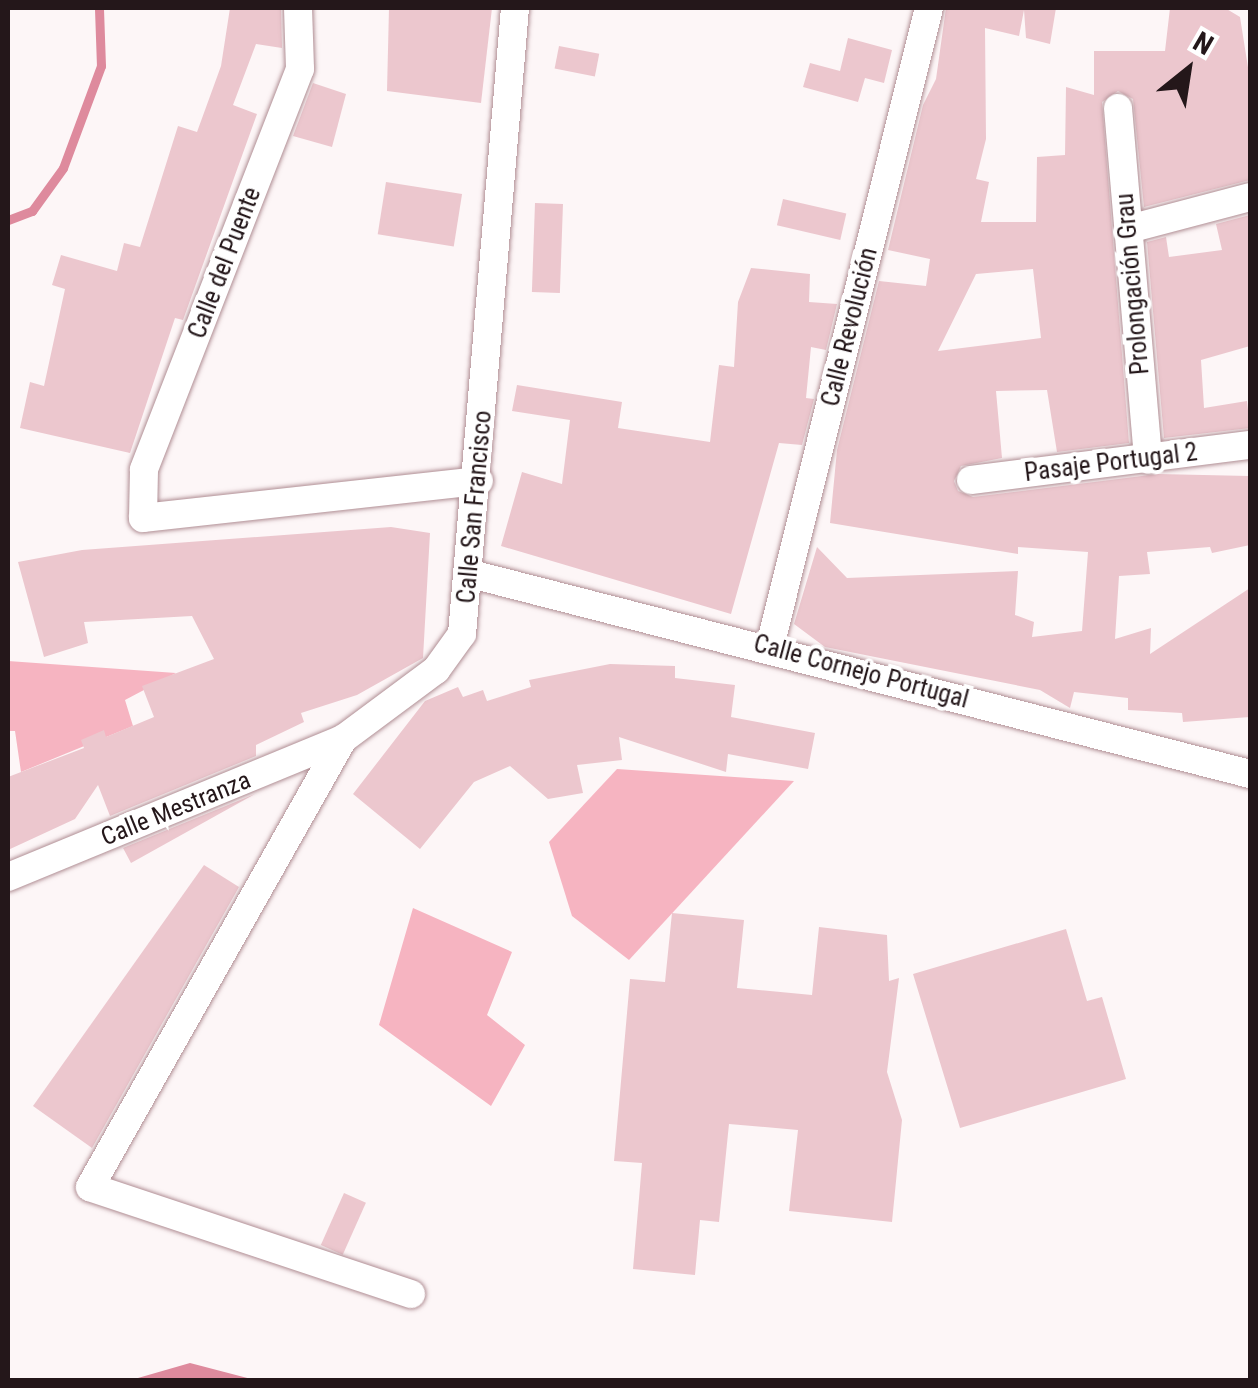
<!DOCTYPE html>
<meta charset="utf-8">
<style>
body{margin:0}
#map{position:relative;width:1258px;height:1388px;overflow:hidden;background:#fdf6f7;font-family:"Roboto Condensed",sans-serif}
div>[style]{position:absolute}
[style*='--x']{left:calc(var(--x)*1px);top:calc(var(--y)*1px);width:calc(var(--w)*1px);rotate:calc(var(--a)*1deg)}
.green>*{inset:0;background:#f6b4c1}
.water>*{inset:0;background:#de8a9d}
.stream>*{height:9px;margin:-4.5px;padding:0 4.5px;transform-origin:4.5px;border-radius:4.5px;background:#de8a9d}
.building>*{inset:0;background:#ecc7ce;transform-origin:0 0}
.roads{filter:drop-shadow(0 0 2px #b08e94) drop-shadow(0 0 2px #b08e94)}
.minor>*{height:28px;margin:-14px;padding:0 14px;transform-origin:14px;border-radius:14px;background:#fff}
span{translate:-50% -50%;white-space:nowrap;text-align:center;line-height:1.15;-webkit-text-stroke:8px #fff;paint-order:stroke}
.street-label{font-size:25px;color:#24171a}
.frame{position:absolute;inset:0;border:10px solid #24171a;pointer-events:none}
.north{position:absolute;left:1138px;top:20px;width:100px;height:100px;-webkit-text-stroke:8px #fff;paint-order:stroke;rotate:30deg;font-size:28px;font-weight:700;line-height:40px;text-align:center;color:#24171a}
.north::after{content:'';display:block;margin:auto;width:35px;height:45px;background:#24171a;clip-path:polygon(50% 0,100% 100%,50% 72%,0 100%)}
</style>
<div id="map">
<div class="green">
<div style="clip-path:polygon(8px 661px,176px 673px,125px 700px,133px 726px,21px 772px,15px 731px,8px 731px)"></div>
<div style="clip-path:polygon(617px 769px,794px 781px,629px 960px,572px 916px,549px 842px)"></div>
<div style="clip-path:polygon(413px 908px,512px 952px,487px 1015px,525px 1045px,491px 1106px,379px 1025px)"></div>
</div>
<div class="water">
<div style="clip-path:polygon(190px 1363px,255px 1380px,131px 1380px)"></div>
</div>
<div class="stream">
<div style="--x:8;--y:220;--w:26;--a:-21"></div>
<div style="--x:32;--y:211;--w:53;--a:-54.2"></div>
<div style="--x:63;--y:168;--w:109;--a:-69.6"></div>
<div style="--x:101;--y:66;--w:58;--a:-92"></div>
</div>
<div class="building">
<div style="clip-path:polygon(230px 8px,281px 8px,282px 48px,256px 44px,233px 105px,257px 114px,183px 320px,175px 318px,130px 453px,20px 428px,30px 382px,44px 386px,65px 289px,52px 285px,61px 255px,117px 271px,124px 243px,140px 247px,178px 126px,197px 132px,221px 66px)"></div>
<div style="clip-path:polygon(389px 8px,492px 8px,481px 103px,387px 91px)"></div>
<div style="clip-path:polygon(evenodd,946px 8px,1056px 8px,1050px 44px,1026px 38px,1024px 10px,1019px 36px,985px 28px,986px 139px,976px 179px,989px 182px,981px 222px,1036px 222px,1037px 157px,1065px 155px,1066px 87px,1094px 95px,1094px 51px,1165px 51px,1170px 8px,1225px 8px,1240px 17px,1250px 80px,1250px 180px,1144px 207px,1133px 99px,1118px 91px,1102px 102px,1129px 443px,1057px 452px,1047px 390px,996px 391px,1002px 458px,961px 466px,954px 481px,958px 491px,973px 497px,1158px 474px,1249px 476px,1250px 545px,1212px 553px,1210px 547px,1147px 552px,1150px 574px,1119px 576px,1115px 639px,1151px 628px,1150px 654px,1250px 588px,1250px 717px,1183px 722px,1182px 713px,1128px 710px,1128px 698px,1074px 692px,1070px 708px,1040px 690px,825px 647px,794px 624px,817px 547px,847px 578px,1018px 571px,1015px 615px,1034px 622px,1032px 637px,1082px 631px,1088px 552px,1018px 547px,1018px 554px,830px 523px,837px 450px,879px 281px,926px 286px,930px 259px,888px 250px,923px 105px,936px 79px,946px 8px,1033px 269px,1041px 338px,938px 351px,976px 274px,1033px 269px)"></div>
<div style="clip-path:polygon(848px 38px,892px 50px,884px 83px,865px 78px,858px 102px,803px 87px,810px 63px,840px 71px)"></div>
<div style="left:559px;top:46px;width:41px;height:23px;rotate:11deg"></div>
<div style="clip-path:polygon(313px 83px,346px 94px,332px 147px,293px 136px)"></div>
<div style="left:386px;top:182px;width:77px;height:53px;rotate:9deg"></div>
<div style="left:783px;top:199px;width:65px;height:27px;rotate:13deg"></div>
<div style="left:535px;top:203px;width:28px;height:89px;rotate:2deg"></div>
<div style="clip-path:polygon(1250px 215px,1250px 346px,1201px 360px,1204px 408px,1247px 401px,1250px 428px,1164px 438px,1147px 242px,1166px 237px,1169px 257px,1222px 250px,1216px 224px)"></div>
<div style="clip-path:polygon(751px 268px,810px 274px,809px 302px,837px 304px,826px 350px,811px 347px,806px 398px,814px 399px,802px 445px,779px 443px,731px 614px,501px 546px,522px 472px,562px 484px,570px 420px,512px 411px,517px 385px,622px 402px,618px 428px,710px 442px,719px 365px,734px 367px,738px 302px)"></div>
<div style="clip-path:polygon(391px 527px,430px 533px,423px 658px,357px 695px,301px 713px,304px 722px,256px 745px,256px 756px,110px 816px,98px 785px,75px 819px,8px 850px,8px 777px,84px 748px,81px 740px,104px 730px,106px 737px,154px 717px,142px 686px,214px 659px,192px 616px,84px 622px,88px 643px,44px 657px,18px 562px,82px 550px)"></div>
<div style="clip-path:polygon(610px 664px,675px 666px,675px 678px,735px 685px,731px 717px,815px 733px,808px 769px,728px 754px,726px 772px,619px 737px,622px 760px,577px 765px,583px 793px,548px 799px,510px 766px,474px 782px,420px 849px,353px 794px,425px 701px,458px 687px,463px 697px,483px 690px,487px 701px,531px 687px,529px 680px)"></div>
<div style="clip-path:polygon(255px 794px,131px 863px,123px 848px)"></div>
<div style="clip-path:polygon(204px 865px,239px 887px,92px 1148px,33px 1106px)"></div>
<div style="clip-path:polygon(672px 913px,744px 920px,737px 988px,812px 995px,819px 927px,887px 935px,889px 981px,899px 978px,887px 1072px,902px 1120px,892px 1222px,789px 1211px,798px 1130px,729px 1124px,719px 1222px,700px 1220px,695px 1275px,633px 1269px,642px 1163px,614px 1161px,630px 979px,665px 982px)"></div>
<div style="clip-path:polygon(1066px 929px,1087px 1001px,1102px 997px,1126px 1079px,960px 1128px,913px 974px)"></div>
<div style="left:344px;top:1193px;width:24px;height:57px;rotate:24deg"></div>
</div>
<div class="roads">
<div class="minor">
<div style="--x:298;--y:8;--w:61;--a:88.1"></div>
<div style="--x:300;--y:69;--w:430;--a:111.3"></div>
<div style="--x:144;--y:470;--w:48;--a:91.2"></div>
<div style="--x:143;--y:518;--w:338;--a:-6.3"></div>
<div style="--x:1118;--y:108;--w:353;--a:85.1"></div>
<div style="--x:1129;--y:229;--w:125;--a:-14.8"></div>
<div style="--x:971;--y:480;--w:281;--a:-7.2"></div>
<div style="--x:471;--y:574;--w:804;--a:14.4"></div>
<div style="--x:770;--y:646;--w:658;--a:-76.01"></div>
<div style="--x:8;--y:877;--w:362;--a:-22.4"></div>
<div style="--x:411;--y:1294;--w:338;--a:-161.6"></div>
<div style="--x:90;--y:1187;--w:515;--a:-60.55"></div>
<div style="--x:343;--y:739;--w:116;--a:-36.6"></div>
<div style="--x:436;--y:670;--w:44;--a:-54.2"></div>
<div style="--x:462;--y:634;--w:628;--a:-85.16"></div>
</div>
</div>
<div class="street-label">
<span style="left:225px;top:263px;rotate:-69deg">Calle del Puente</span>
<span style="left:1133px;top:284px;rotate:-95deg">Prolongación Grau</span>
<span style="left:850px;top:327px;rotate:-76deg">Calle Revolución</span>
<span style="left:1111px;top:463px;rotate:-7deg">Pasaje Portugal 2</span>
<span style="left:475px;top:507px;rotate:-85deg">Calle San Francisco</span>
<span style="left:861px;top:672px;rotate:15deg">Calle Cornejo Portugal</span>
<span style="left:176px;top:809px;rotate:-22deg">Calle Mestranza</span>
</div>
<div class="frame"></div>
<div class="north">N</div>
</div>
